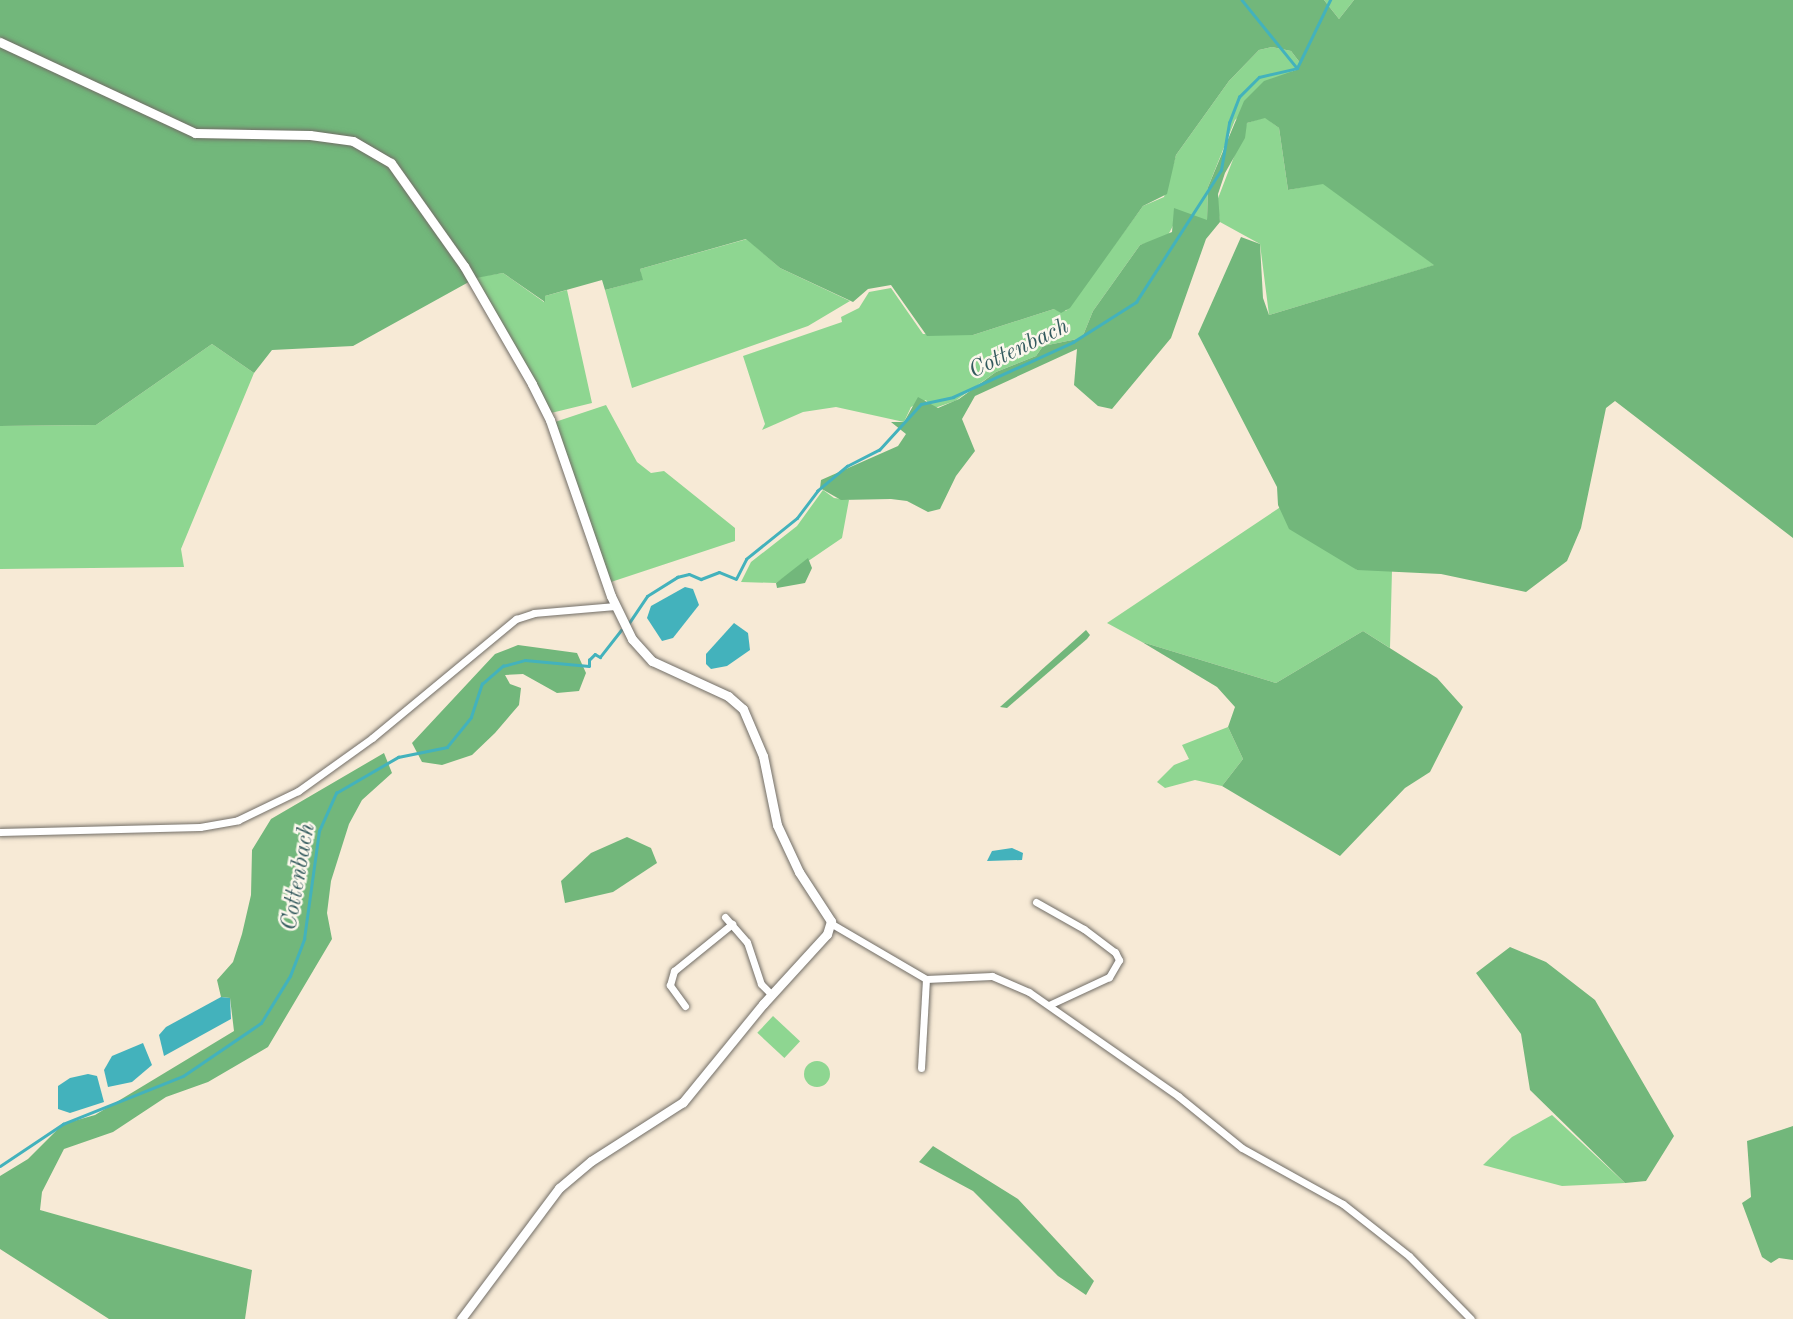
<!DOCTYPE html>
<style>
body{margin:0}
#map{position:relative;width:1793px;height:1319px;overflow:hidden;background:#f7ead6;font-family:"Old Standard TT",serif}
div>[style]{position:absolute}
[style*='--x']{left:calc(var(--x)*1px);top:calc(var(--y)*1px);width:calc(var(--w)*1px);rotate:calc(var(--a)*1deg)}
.green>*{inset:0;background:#8ed691;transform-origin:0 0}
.round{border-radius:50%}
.forest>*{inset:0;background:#72b77b}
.water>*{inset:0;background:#43b2bc}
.stream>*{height:2.5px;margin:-1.25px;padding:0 1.25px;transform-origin:1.25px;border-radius:1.25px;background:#43b2bc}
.roads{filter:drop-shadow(0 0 2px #726e67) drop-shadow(0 0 2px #726e67)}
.minor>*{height:7px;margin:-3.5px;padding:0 3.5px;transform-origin:3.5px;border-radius:3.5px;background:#fff}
.tertiary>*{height:9px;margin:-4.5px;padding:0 4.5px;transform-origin:4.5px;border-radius:4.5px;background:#fff}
span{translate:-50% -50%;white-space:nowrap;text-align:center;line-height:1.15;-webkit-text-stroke:5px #fbf7ec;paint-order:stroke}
.water-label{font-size:23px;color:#335a5e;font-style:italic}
</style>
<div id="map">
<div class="green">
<div style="clip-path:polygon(1324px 0,1354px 0,1339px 19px)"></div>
<div style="clip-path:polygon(1272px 47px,1291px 51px,1301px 64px,1235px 120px,1208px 187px,1207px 220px,1175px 222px,1167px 237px,1140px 245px,1093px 311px,1082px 338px,1043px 346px,1036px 356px,996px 372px,955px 401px,932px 409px,926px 400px,911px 407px,904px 422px,836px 407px,803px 412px,762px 430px,765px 424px,743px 356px,842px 322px,841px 317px,859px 308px,869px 292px,891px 288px,923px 334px,973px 335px,1054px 309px,1066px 311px,1143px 206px,1164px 197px,1176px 155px,1229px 81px,1259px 50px)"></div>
<div style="clip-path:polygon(1265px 117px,1279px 128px,1288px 190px,1323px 183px,1435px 265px,1269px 315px,1260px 244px,1220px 222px,1217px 201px,1247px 123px)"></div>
<div style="clip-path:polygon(747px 239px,780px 268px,850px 301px,808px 326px,632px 388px,605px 290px,642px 280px,640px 269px)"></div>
<div style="clip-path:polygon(503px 273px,544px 302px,545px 296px,567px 290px,592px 403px,551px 413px,476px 277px)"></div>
<div style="clip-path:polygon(212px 344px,254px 373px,181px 549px,184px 567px,0 569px,0 426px,96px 425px)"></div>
<div style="clip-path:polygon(606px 405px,637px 462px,651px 473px,664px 471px,735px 528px,735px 541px,611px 582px,555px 422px)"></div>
<div style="clip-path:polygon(823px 490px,834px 498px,849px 500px,842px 538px,776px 583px,741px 582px,751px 562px,797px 526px)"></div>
<div style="clip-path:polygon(1282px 506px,1357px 570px,1392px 570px,1390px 648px,1363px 631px,1276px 683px,1142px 642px,1107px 623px)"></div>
<div style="clip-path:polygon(1228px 727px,1243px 759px,1222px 786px,1195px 780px,1165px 788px,1157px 782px,1174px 765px,1189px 759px,1182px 745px)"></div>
<div style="left:773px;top:1016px;width:37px;height:23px;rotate:43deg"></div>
<div class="round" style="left:804px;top:1061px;width:26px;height:26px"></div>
<div style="clip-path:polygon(1552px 1115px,1625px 1183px,1562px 1186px,1483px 1165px,1512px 1137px)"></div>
</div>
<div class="forest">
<div style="clip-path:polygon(0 0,1324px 0,1339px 19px,1354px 0,1793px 0,1793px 538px,1615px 401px,1606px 408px,1581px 528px,1567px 561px,1526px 592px,1441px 574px,1357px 570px,1289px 529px,1278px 505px,1277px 487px,1198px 334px,1241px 237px,1260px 244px,1263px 298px,1269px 315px,1434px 265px,1323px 184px,1288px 190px,1279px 128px,1265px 118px,1247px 123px,1245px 138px,1225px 173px,1218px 194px,1220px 222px,1206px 239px,1171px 338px,1112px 409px,1098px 406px,1074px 385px,1077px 349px,975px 396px,962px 419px,975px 451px,956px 476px,940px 509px,928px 512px,907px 501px,891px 499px,841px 500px,820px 488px,821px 480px,898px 446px,906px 434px,891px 422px,904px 422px,918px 397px,938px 408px,959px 399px,996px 372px,1036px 356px,1043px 346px,1082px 338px,1093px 311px,1140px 245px,1172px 232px,1174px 208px,1207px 220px,1208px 187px,1244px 101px,1264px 81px,1296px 70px,1301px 64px,1291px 51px,1272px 47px,1259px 50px,1229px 81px,1176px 155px,1167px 194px,1143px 206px,1070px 308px,1061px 313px,1054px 309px,973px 335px,927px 336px,891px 285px,868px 289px,853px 302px,780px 268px,746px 239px,640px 269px,643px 280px,605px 290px,602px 280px,545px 296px,545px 302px,503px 273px,476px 278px,353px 346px,272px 350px,254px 373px,212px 344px,96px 425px,0 426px)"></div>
<div style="clip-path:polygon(808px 558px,812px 568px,805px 583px,777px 588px,776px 583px)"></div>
<div style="clip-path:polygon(1086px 630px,1090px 635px,1087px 639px,1007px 708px,1000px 707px)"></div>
<div style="clip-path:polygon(1363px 631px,1437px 678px,1463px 707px,1430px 772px,1405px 788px,1340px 856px,1222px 786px,1243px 759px,1228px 727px,1235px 707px,1217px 687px,1142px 642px,1276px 683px)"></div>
<div style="clip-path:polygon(518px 645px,577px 653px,586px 673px,579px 691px,557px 693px,523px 674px,505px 675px,510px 684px,521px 688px,519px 705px,495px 733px,472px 755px,442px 765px,422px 762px,412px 743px,495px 654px)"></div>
<div style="clip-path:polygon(384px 753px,392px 773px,362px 800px,349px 824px,331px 881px,327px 913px,332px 939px,268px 1047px,208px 1082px,166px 1097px,113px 1132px,64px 1149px,42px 1192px,40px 1210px,252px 1270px,245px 1319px,109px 1319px,0 1249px,0 1176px,28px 1159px,63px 1124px,95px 1115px,234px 1031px,230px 998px,221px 997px,217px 980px,233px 962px,242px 934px,251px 895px,252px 850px,271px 819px)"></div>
<div style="clip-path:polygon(627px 837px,651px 848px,657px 863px,613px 892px,565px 903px,561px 881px,591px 853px)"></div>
<div style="clip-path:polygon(1510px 947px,1546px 962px,1595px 1000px,1674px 1136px,1646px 1181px,1625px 1183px,1530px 1090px,1521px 1034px,1476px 973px)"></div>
<div style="clip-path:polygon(1793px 1126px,1793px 1260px,1779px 1258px,1771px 1263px,1762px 1257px,1742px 1203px,1751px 1197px,1747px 1141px)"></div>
<div style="clip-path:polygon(933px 1146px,1018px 1199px,1094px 1281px,1086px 1295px,1058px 1276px,973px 1191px,919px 1162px)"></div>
</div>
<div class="water">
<div style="clip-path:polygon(685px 587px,693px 589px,699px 605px,673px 638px,662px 641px,647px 618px,651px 606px)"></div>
<div style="clip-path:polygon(734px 623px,748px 633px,750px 650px,727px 666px,711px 669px,706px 664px,706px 654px)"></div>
<div style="clip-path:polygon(1012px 848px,1023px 853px,1022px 860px,987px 861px,992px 851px)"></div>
<div style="clip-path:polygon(221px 997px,230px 998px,231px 1019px,164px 1056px,159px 1035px,166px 1027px)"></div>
<div style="clip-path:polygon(143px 1043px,152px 1065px,132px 1082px,108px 1087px,104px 1070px,112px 1056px)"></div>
<div style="clip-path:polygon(88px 1074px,97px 1076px,104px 1102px,70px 1113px,58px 1109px,58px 1086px,70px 1078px)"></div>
</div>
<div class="stream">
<div style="--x:1242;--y:0;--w:87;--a:51"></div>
<div style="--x:1297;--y:68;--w:76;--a:-64.1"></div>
<div style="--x:629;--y:623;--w:32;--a:-56"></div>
<div style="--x:647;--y:596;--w:36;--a:-32"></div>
<div style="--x:677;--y:577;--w:12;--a:-14"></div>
<div style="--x:689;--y:574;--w:13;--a:23"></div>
<div style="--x:701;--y:579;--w:19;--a:-21"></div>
<div style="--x:719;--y:572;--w:18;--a:22"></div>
<div style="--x:736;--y:579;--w:22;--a:-63"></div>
<div style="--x:746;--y:559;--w:65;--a:-38.8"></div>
<div style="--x:797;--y:518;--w:34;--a:-53"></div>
<div style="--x:817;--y:491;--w:39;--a:-40"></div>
<div style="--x:847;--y:466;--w:36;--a:-27"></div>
<div style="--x:879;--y:450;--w:62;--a:-47.6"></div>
<div style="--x:921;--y:404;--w:33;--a:-12"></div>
<div style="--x:953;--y:397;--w:132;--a:-24.6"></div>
<div style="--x:1073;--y:342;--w:75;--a:-32.4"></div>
<div style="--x:1136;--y:302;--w:157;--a:-57.2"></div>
<div style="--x:1221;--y:170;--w:48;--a:-80.3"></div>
<div style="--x:1229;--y:123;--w:28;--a:-69"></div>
<div style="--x:1239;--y:97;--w:28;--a:-45"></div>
<div style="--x:1259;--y:77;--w:39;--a:-13"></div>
<div style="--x:0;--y:1166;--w:76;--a:-33.7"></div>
<div style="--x:63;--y:1124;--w:129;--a:-21.8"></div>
<div style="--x:183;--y:1076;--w:94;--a:-34.2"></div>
<div style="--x:261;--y:1023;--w:55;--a:-58.3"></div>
<div style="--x:290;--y:976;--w:40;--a:-69"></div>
<div style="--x:304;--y:939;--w:109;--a:-82.1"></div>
<div style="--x:319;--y:831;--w:42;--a:-65.9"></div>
<div style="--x:336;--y:793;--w:72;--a:-30.1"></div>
<div style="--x:398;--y:757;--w:50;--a:-11.5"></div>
<div style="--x:447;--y:747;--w:38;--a:-51"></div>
<div style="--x:471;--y:717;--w:35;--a:-72"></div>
<div style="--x:482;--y:684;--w:28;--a:-41"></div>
<div style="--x:503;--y:666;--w:23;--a:-15"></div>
<div style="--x:525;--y:660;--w:64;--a:5.4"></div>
<div style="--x:589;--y:666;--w:6;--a:-90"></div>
<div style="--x:589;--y:660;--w:8;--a:-45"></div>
<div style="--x:595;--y:654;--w:6;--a:31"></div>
<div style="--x:600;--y:657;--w:34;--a:-52"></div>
</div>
<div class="roads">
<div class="minor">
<div style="--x:0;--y:832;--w:200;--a:-1.4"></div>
<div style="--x:200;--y:827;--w:39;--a:-10"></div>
<div style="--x:238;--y:820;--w:67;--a:-25.8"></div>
<div style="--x:298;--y:791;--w:91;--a:-35.6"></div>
<div style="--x:372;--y:738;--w:187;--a:-39.6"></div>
<div style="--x:516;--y:619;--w:19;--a:-18"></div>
<div style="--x:534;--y:613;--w:81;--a:-4.9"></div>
<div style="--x:1036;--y:902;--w:55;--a:29.4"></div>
<div style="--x:1084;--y:929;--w:39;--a:37"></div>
<div style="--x:1115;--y:952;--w:9;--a:63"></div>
<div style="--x:1119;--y:960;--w:20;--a:120"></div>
<div style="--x:1109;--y:977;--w:66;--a:155"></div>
<div style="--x:725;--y:917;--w:33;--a:49"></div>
<div style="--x:747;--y:942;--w:44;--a:71.6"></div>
<div style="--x:761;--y:984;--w:14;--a:45"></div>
<div style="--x:832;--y:924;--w:109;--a:30.3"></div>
<div style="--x:926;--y:979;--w:66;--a:-2.6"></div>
<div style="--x:992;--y:976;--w:40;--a:23.4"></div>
<div style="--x:1029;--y:992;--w:182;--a:34.9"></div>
<div style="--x:1178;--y:1096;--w:82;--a:39.1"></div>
<div style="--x:1242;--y:1148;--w:115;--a:29"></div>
<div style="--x:1343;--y:1204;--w:84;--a:38.2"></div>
<div style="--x:1409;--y:1256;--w:88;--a:45.5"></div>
<div style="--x:685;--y:1006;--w:26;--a:-126"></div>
<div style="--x:670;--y:985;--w:15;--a:-74"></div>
<div style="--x:674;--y:971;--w:75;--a:-39"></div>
<div style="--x:921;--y:1068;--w:89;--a:-86.8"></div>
</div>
<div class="tertiary">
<div style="--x:0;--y:42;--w:215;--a:25"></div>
<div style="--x:195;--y:133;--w:115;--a:1"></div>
<div style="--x:310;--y:135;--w:43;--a:7.9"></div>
<div style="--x:353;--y:141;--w:44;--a:30.1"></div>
<div style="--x:391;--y:163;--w:126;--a:54.7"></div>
<div style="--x:464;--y:266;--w:136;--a:60"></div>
<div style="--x:532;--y:384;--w:40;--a:63.4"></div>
<div style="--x:550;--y:420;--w:186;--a:70.9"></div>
<div style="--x:611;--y:596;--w:48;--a:64"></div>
<div style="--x:632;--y:639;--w:30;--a:48"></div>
<div style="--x:652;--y:661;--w:84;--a:24.7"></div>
<div style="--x:728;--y:696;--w:20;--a:41"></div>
<div style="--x:743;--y:709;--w:51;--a:66.9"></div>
<div style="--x:763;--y:756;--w:70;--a:78.5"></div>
<div style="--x:777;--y:825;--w:52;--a:64.9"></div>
<div style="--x:799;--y:872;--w:59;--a:56.9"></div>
<div style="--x:831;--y:921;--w:14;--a:107"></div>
<div style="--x:827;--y:934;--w:95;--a:132.4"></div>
<div style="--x:763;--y:1004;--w:127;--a:129.2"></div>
<div style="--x:683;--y:1102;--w:109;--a:147.3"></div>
<div style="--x:591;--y:1161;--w:42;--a:139.8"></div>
<div style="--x:559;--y:1188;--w:164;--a:126.8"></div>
</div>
</div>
<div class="water-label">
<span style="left:1019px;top:349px;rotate:-26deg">Cottenbach</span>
<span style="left:299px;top:877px;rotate:-80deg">Cottenbach</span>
</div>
</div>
